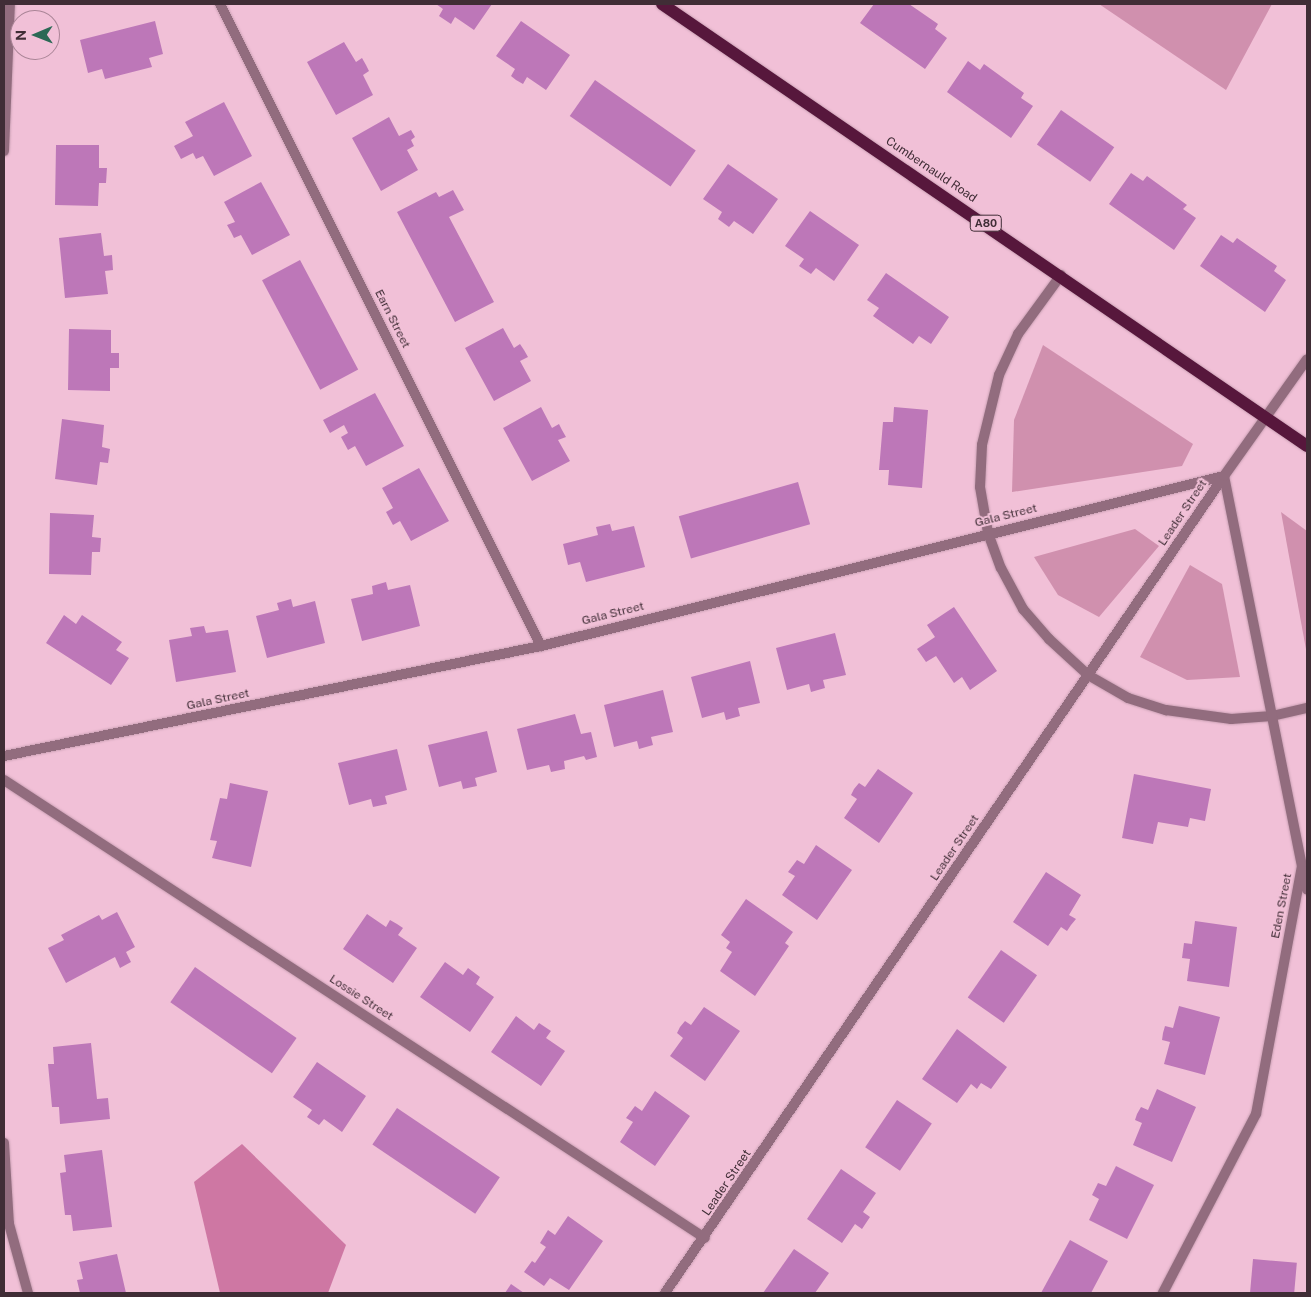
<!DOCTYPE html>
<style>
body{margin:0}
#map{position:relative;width:1311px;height:1297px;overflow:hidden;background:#f1c0d7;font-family:"Public Sans",sans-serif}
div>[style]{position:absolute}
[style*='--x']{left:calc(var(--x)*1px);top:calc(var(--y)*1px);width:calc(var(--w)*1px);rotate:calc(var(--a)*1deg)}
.green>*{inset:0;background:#d090ae}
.forest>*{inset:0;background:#ce77a3}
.building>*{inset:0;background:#bd77b8;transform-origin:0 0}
.roads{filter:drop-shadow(0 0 1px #caa0b4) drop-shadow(0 0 1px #caa0b4)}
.minor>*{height:10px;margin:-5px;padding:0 5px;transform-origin:5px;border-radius:5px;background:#926c7e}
.primary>*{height:12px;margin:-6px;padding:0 6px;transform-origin:6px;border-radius:6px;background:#57173c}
span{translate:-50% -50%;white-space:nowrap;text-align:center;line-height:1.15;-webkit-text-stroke:4px #f1c0d7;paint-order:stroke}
.shield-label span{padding:1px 4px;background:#f1c0d7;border:1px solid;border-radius:4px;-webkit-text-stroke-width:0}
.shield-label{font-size:11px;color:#402d36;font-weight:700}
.street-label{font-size:12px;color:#402d36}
.frame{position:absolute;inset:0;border:5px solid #402d36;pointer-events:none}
.north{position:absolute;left:10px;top:10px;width:50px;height:50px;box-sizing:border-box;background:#f1c0d7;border:1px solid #aa8597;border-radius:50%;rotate:269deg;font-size:14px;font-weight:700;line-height:20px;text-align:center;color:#402d36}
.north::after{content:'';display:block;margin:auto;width:18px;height:22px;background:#2b6955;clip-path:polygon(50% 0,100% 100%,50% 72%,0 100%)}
</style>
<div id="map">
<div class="green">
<div style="clip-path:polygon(1099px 4px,1272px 4px,1226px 90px)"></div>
<div style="clip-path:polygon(1043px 345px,1193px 444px,1182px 466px,1012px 492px,1014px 420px)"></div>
<div style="clip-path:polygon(1281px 512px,1307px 531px,1307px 655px)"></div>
<div style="clip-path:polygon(1135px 529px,1159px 546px,1099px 617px,1058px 595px,1034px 557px)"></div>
<div style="clip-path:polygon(1190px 565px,1222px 584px,1240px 677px,1187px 680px,1140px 657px)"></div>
</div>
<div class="forest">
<div style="clip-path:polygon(242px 1144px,346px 1245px,328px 1293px,220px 1293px,194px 1182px)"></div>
</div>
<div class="building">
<div style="clip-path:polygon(436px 4px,492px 4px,474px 30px,455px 17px,451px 24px,439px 16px,443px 9px)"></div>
<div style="clip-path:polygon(874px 4px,909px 4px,938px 24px,935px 29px,947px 38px,925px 69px,860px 23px)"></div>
<div style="clip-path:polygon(155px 21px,163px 54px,149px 58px,152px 67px,105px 79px,102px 69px,88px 73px,80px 40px)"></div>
<div style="clip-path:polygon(521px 21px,570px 55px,546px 90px,527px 77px,523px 84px,516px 80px,511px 76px,515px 69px,496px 56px)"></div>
<div style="clip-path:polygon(344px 42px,356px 62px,362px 58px,366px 65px,369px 71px,363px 75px,373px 95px,336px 115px,307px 62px)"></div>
<div style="clip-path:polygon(968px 61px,980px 70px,984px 64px,1024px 93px,1021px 98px,1033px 106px,1011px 138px,947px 92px)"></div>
<div style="left:595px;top:80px;width:123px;height:44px;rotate:35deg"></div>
<div style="clip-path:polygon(224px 102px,252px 156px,214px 176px,203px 156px,196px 159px,193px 153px,181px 159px,174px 146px,193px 136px,185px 122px)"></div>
<div style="left:1061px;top:110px;width:65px;height:42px;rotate:35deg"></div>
<div style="clip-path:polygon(389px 117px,399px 136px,411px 130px,415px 137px,411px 140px,414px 146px,407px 150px,418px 170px,381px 191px,352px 138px)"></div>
<div style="clip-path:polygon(56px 145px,99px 145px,99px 168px,107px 168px,106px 183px,99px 183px,98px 206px,55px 205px)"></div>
<div style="clip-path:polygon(728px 164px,778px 199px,753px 234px,734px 221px,729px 227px,718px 219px,722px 212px,703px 199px)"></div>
<div style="clip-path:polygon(1131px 173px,1143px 181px,1147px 176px,1187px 205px,1183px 209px,1196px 218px,1174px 250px,1109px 204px)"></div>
<div style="clip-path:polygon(261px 182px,290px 235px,252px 255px,241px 235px,234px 238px,231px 232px,227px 225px,235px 222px,224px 202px)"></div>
<div style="clip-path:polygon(453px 190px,464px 210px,449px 217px,494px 302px,455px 322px,397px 212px,436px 192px,439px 197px)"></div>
<div style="clip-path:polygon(810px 211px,859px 245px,834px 281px,816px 268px,811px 274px,799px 266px,804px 259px,785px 246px)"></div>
<div style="clip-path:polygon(101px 233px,104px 256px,112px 255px,113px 270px,105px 271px,108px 294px,65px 298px,59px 238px)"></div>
<div style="clip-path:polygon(1221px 235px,1233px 243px,1237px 238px,1277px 266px,1274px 271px,1286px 280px,1265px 312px,1200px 266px)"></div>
<div style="left:300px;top:260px;width:124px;height:43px;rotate:62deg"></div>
<div style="clip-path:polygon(886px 273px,949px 317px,931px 344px,919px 336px,913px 344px,873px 316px,879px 308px,867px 300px)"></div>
<div style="clip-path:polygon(503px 328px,514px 348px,520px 344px,524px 350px,528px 357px,520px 361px,531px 381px,494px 401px,465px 348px)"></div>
<div style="clip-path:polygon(69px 329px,111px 330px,111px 353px,119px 353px,119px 368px,110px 368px,110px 391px,68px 390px)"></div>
<div style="clip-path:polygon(375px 393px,404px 446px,366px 466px,355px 446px,348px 450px,341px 437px,348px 433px,344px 425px,330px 433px,323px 420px)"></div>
<div style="clip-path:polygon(541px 407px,552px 428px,559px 424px,562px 430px,566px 437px,558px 440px,570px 461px,532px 481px,503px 428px)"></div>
<div style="clip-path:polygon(894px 407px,928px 410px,922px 488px,888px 485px,889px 470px,879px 470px,883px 422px,893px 422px)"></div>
<div style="clip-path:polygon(62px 419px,104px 425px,102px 447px,110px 449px,108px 463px,100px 462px,97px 485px,55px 479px)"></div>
<div style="clip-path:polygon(419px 468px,449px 521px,411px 541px,400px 521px,393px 525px,386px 512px,393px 508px,382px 488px)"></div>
<div style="left:798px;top:482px;width:44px;height:124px;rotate:74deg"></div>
<div style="clip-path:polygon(50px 513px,94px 515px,92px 537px,101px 538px,100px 552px,92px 552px,91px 575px,49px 574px)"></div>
<div style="clip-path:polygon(610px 524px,612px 531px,634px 526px,645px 567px,586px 582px,580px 562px,568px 565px,563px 544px,598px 535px,596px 527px)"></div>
<div style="clip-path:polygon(386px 582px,388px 590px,410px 585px,420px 626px,362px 641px,351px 599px,373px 594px,372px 586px)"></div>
<div style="clip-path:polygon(291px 599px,293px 607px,315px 601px,325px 643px,267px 658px,256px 616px,279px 610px,277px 603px)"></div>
<div style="clip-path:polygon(954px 607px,997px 671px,970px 690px,962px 677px,954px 683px,936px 656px,926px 662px,917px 649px,935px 637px,927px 625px)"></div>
<div style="clip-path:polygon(64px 615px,76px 624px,82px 615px,122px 642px,116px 650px,129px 658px,111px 685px,46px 643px)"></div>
<div style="clip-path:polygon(204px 626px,206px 633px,228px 630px,236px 672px,176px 682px,169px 640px,192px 636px,190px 628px)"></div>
<div style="clip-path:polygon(835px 633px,846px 675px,823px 680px,825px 688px,811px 692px,809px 684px,787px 690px,776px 648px)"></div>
<div style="clip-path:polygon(750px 661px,760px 703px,738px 708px,740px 716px,726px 720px,724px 712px,702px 718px,691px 677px)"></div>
<div style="clip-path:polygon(663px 690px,673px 732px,651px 737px,653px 745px,639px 749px,637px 741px,614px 747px,604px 705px)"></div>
<div style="clip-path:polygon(575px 714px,581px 734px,591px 732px,597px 757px,586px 760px,584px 756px,564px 761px,565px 769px,551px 772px,549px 765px,527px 770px,517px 729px)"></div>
<div style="clip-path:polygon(487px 731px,497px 772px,475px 778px,477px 786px,463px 789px,461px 781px,439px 787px,428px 745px)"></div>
<div style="clip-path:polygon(397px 749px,407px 790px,385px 796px,387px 804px,373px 807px,371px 799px,349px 805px,338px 763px)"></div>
<div style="clip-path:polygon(878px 769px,913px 793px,879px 843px,844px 818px,857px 799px,851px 795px,854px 789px,859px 783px,865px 787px)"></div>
<div style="clip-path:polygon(1134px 774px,1211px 789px,1205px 821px,1190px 818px,1188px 827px,1158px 822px,1153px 844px,1122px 838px)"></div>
<div style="clip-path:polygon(230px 783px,268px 791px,251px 867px,212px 858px,217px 841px,210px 840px,220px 798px,227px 799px)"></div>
<div style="clip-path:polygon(816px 845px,852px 870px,817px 920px,782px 895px,795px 876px,788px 872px,797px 860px,804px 864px)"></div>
<div style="clip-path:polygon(1046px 872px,1081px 895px,1069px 915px,1076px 919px,1071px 925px,1067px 931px,1061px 927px,1048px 946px,1013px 922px)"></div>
<div style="clip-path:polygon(746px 899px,793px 932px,785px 943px,789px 946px,755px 996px,720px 971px,732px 952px,726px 948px,730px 942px,721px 935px)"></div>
<div style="clip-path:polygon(117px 912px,135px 947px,126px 952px,131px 962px,120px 968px,115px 957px,66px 983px,48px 948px,64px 940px,61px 935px,99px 915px,102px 920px)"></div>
<div style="clip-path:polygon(367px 914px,386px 927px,390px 920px,397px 924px,403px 928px,398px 935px,417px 948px,393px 983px,343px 949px)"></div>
<div style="clip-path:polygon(1195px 921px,1237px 927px,1229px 987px,1187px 981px,1190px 959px,1182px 958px,1184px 943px,1192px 944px)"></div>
<div style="left:1001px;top:950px;width:44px;height:58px;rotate:35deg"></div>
<div style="clip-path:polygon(445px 962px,463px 975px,468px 968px,480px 977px,476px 984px,494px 997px,470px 1032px,420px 997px)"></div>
<div style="left:195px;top:967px;width:124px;height:43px;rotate:35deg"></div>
<div style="clip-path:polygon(1179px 1006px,1220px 1017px,1205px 1075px,1164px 1064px,1170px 1042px,1162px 1040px,1163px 1033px,1165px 1026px,1173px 1028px)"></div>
<div style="clip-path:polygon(704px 1007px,740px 1031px,705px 1081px,670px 1056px,683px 1038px,677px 1033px,680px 1027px,685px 1021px,691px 1025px)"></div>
<div style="clip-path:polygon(516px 1016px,534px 1030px,539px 1023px,551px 1031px,546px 1038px,565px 1051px,541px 1086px,491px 1052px)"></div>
<div style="clip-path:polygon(957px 1029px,1007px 1067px,991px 1089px,981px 1083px,977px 1089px,971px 1084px,957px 1103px,922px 1079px)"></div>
<div style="clip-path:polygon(91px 1043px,97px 1099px,108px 1098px,110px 1119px,60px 1124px,59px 1107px,52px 1107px,48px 1064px,54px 1064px,53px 1047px)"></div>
<div style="clip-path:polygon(317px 1062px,366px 1096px,342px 1132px,324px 1119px,319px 1125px,307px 1117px,312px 1110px,293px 1097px)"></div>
<div style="clip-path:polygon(1157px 1089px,1196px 1107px,1172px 1162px,1133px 1145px,1142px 1123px,1135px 1120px,1137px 1114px,1141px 1107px,1148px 1110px)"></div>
<div style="clip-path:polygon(655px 1091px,690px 1116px,655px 1166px,620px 1142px,633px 1122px,626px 1118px,635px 1106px,642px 1111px)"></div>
<div style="left:897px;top:1100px;width:42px;height:57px;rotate:34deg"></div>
<div style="left:397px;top:1108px;width:124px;height:44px;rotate:34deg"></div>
<div style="clip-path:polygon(102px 1150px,112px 1227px,73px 1231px,71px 1215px,65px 1215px,60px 1173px,66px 1172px,64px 1155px)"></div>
<div style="clip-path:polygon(1116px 1166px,1154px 1185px,1127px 1239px,1089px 1220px,1099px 1199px,1092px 1195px,1098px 1183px,1106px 1186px)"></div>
<div style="clip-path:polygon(841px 1169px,876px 1193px,863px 1212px,870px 1217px,862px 1229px,855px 1224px,842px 1243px,807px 1219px)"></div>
<div style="clip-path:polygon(568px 1216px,603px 1241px,569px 1290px,550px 1278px,544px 1286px,524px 1272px,532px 1261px,535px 1263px,546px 1247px,540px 1243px,548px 1230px,555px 1235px)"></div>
<div style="clip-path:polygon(1070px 1240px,1108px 1261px,1091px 1293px,1041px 1293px)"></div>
<div style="clip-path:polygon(794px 1249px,829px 1273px,815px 1293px,763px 1293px)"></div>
<div style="clip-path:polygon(117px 1254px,126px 1293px,80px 1293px,77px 1280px,83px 1279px,79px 1262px)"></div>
<div style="left:1253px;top:1259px;width:44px;height:34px;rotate:5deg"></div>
<div style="clip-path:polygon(511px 1284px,524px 1293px,505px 1293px)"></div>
</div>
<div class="roads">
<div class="minor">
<div style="--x:220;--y:4;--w:718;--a:63.43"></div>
<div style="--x:4;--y:151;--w:147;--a:-87.7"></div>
<div style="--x:1061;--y:275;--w:73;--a:126.1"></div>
<div style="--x:1018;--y:334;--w:45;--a:114.9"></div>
<div style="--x:999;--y:375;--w:72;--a:103.7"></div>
<div style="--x:982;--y:445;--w:42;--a:92.7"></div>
<div style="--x:980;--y:487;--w:47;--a:80.1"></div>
<div style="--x:988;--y:533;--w:37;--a:70"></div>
<div style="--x:1001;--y:568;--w:47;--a:61.8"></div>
<div style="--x:1023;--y:609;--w:40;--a:49"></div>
<div style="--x:1049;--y:639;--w:53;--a:42.7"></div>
<div style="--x:1088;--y:675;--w:46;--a:29.9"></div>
<div style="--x:1128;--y:698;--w:40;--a:18"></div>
<div style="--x:1166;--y:710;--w:66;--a:7.9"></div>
<div style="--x:1231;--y:719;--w:41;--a:-4.2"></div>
<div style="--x:1272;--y:716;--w:36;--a:-13"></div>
<div style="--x:4;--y:756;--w:548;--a:-11.58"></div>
<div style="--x:541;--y:646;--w:704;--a:-13.98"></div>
<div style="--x:1224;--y:476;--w:398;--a:78.7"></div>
<div style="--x:1302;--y:866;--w:252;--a:100.5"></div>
<div style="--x:1256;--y:1114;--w:202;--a:117.5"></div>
<div style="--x:4;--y:780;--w:837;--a:33.16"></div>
<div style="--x:1303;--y:871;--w:19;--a:78"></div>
<div style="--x:4;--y:1143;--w:81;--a:86.5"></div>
<div style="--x:9;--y:1224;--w:72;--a:74.6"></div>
<div style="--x:665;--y:1293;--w:990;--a:-55.62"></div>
<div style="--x:1224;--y:476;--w:143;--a:-54.6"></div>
</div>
<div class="primary">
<div style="--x:662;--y:4;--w:782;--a:34.42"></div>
</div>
</div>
<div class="shield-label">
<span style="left:986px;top:223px">A80</span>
</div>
<div class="street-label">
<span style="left:931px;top:170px;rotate:34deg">Cumbernauld Road</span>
<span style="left:392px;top:319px;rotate:63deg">Earn Street</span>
<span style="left:1183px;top:513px;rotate:-56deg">Leader Street</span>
<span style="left:1006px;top:516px;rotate:-14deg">Gala Street</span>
<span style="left:613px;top:614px;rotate:-14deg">Gala Street</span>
<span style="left:218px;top:700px;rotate:-12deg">Gala Street</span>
<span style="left:955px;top:848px;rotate:-56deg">Leader Street</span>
<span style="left:1282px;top:906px;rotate:-79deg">Eden Street</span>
<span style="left:361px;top:998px;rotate:33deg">Lossie Street</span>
<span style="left:727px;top:1183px;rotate:-56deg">Leader Street</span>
</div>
<div class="frame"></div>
<div class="north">N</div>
</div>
